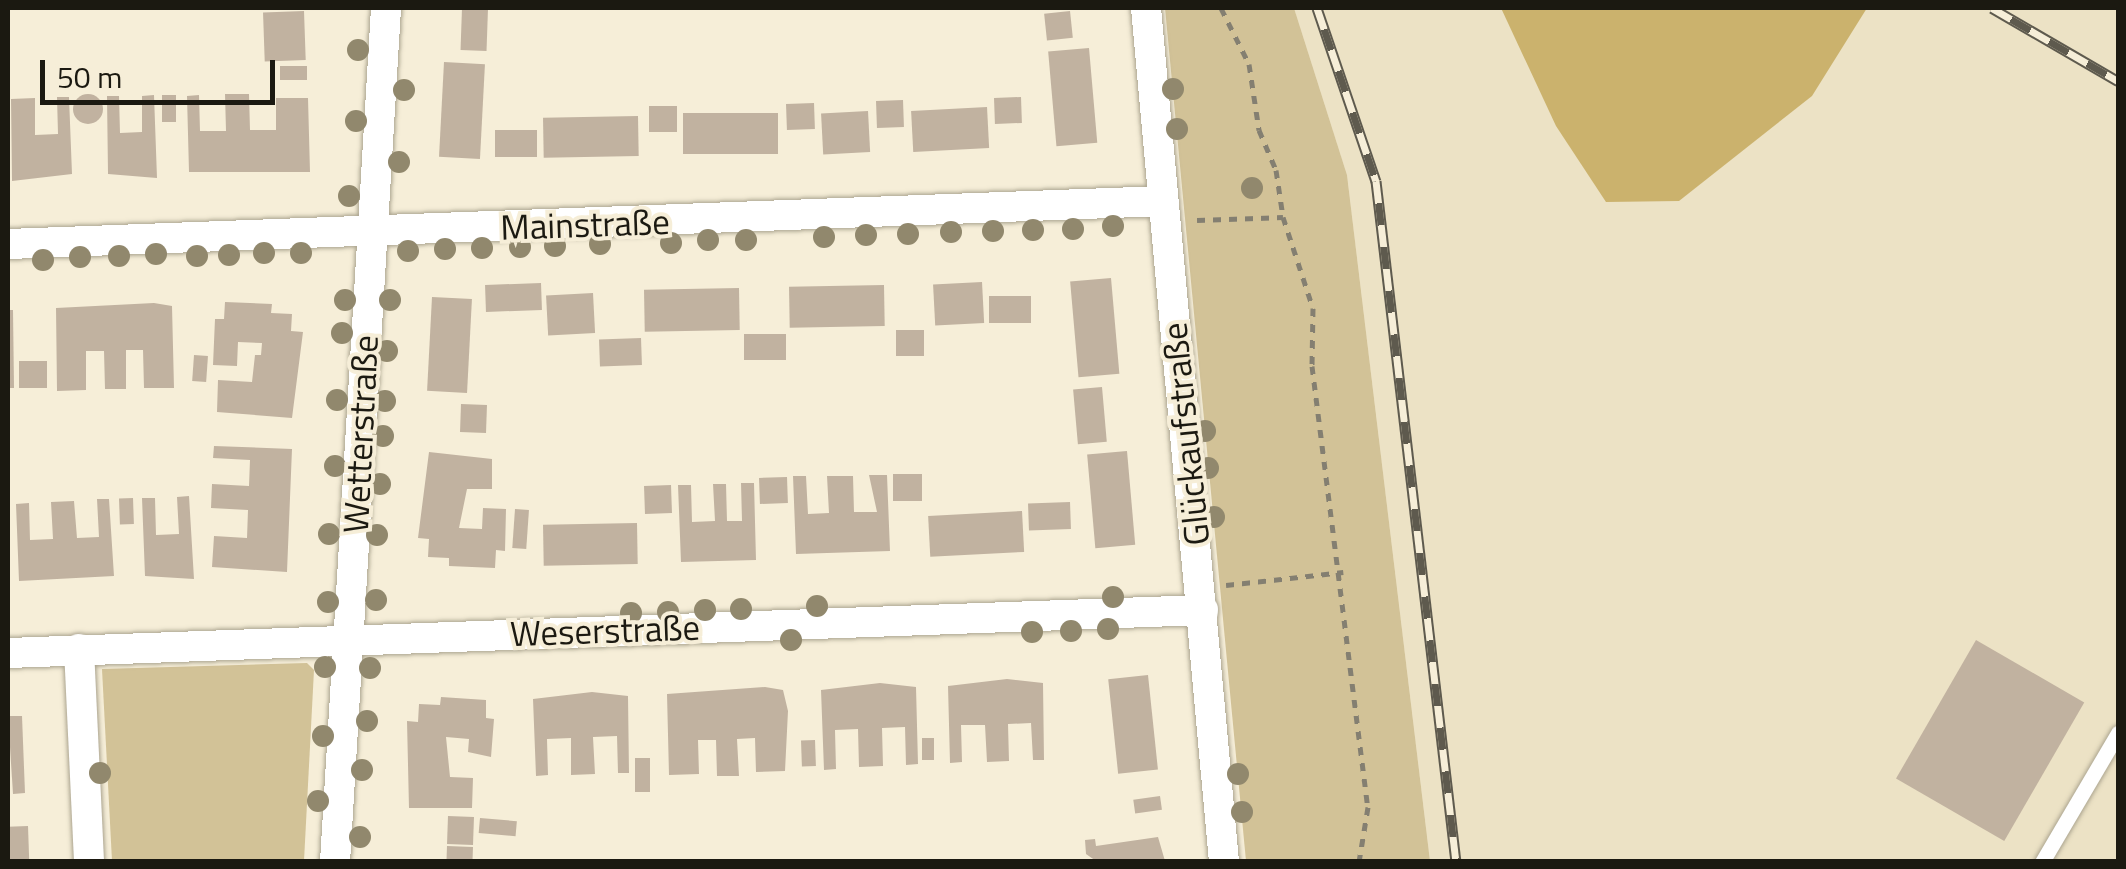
<!DOCTYPE html>
<meta charset="utf-8">
<style>
body{margin:0}
#map{position:relative;width:2126px;height:869px;overflow:hidden;background:#f6eed8;font-family:"Titillium Web",sans-serif}
div>[style]{position:absolute}
[style*='--x']{left:calc(var(--x)*1px);top:calc(var(--y)*1px);width:calc(var(--w)*1px);rotate:calc(var(--a)*1deg)}
.built>*{inset:0;background:#ece2c5}
.green>*{inset:0;background:#d2c297}
.forest>*{inset:0;background:#cbb26d}
.building>*{inset:0;background:#c1b2a0;transform-origin:0 0}
.round{border-radius:50%}
.path>*{height:5px;margin-top:-2.5px;transform-origin:0;background:repeating-linear-gradient(90deg,#847f71 0 8px,transparent 0 16px)}
.roads{filter:drop-shadow(0 0 2px #aba48f) drop-shadow(0 0 2px #aba48f)}
.lane>*{height:15px;margin:-7.5px;padding:0 7.5px;transform-origin:7.5px;border-radius:7.5px;background:#fff}
.street>*{height:30px;margin:-15px;padding:0 15px;transform-origin:15px;border-radius:15px;background:#fff}
.rail>*{height:11px;margin-top:-5.5px;transform-origin:0;background:repeating-linear-gradient(90deg,#f6eed8 0 22px,#5e5a4e 0 44px);box-sizing:border-box;border-block:2px solid #5e5a4e}
.trees>*{width:22px;height:22px;margin:-11px;border-radius:50%;background:#91886d}
span{translate:-50% -50%;white-space:nowrap;text-align:center;line-height:1.15;-webkit-text-stroke:8px #f6eed8;paint-order:stroke}
.street-label{font-size:35px;color:#1b1911}
.frame{position:absolute;inset:0;border:10px solid #1b1911;pointer-events:none}
.scale{position:absolute;left:40px;top:60px;width:235px;height:45px;box-sizing:border-box;border:5px solid #1b1911;border-top:0;padding-left:12px;font-size:30px;line-height:35px;white-space:nowrap;color:#1b1911;-webkit-text-stroke:8px #f6eed8;paint-order:stroke}
</style>
<div id="map">
<div class="built">
<div style="clip-path:polygon(1294px 8px,2118px 8px,2118px 861px,1430px 861px,1347px 175px)"></div>
</div>
<div class="green">
<div style="clip-path:polygon(1165px 8px,1294px 8px,1347px 175px,1430px 861px,1246px 861px)"></div>
<div style="clip-path:polygon(307px 663px,314px 670px,304px 861px,112px 861px,102px 669px)"></div>
</div>
<div class="forest">
<div style="clip-path:polygon(1501px 8px,1867px 8px,1812px 96px,1679px 201px,1606px 202px,1556px 126px)"></div>
</div>
<div class="building">
<div style="left:462px;top:8px;width:26px;height:42px;rotate:2deg"></div>
<div style="left:304px;top:11px;width:49px;height:41px;rotate:88deg"></div>
<div style="left:1070px;top:11px;width:27px;height:26px;rotate:84deg"></div>
<div style="left:1089px;top:48px;width:95px;height:41px;rotate:85deg"></div>
<div style="left:444px;top:62px;width:41px;height:95px;rotate:3deg"></div>
<div style="left:307px;top:66px;width:14px;height:27px;rotate:90deg"></div>
<div class="round" style="left:73px;top:94px;width:30px;height:30px"></div>
<div style="clip-path:polygon(225px 94px,249px 94px,250px 130px,276px 130px,276px 98px,308px 98px,310px 172px,189px 172px,187px 96px,199px 95px,200px 131px,226px 131px)"></div>
<div style="clip-path:polygon(154px 95px,157px 178px,108px 174px,107px 96px,119px 96px,120px 133px,142px 132px,142px 96px)"></div>
<div style="left:162px;top:95px;width:14px;height:27px"></div>
<div style="clip-path:polygon(57px 97px,69px 97px,72px 174px,12px 181px,11px 99px,35px 98px,35px 135px,58px 134px)"></div>
<div style="left:1021px;top:97px;width:26px;height:27px;rotate:88deg"></div>
<div style="left:903px;top:100px;width:27px;height:27px;rotate:88deg"></div>
<div style="left:814px;top:103px;width:26px;height:28px;rotate:88deg"></div>
<div style="left:677px;top:106px;width:26px;height:28px;rotate:90deg"></div>
<div style="left:987px;top:107px;width:41px;height:76px;rotate:87deg"></div>
<div style="left:868px;top:111px;width:41px;height:47px;rotate:87deg"></div>
<div style="left:778px;top:113px;width:41px;height:95px;rotate:90deg"></div>
<div style="left:638px;top:116px;width:40px;height:95px;rotate:89deg"></div>
<div style="left:495px;top:130px;width:42px;height:27px"></div>
<div style="left:1111px;top:278px;width:96px;height:41px;rotate:85deg"></div>
<div style="left:982px;top:282px;width:41px;height:49px;rotate:87deg"></div>
<div style="left:541px;top:283px;width:27px;height:56px;rotate:88deg"></div>
<div style="left:884px;top:285px;width:41px;height:95px;rotate:89deg"></div>
<div style="left:739px;top:288px;width:42px;height:95px;rotate:89deg"></div>
<div style="left:593px;top:293px;width:40px;height:47px;rotate:87deg"></div>
<div style="left:1031px;top:296px;width:27px;height:42px;rotate:90deg"></div>
<div style="left:432px;top:297px;width:40px;height:94px;rotate:3deg"></div>
<div style="clip-path:polygon(225px 302px,272px 304px,271px 313px,292px 314px,291px 331px,303px 332px,292px 418px,217px 412px,218px 380px,252px 382px,255px 355px,261px 355px,262px 343px,238px 342px,237px 366px,213px 365px,215px 319px,224px 319px)"></div>
<div style="clip-path:polygon(154px 303px,172px 306px,174px 388px,144px 388px,143px 350px,126px 350px,126px 389px,105px 389px,104px 351px,86px 351px,86px 390px,57px 391px,56px 308px)"></div>
<div style="clip-path:polygon(8px 310px,13px 310px,14px 388px,8px 388px)"></div>
<div style="left:924px;top:330px;width:26px;height:28px;rotate:90deg"></div>
<div style="left:786px;top:334px;width:26px;height:42px;rotate:90deg"></div>
<div style="left:641px;top:338px;width:27px;height:42px;rotate:88deg"></div>
<div style="left:194px;top:355px;width:14px;height:26px;rotate:4deg"></div>
<div style="left:19px;top:361px;width:28px;height:27px"></div>
<div style="left:1102px;top:387px;width:55px;height:29px;rotate:85deg"></div>
<div style="left:461px;top:404px;width:26px;height:28px;rotate:2deg"></div>
<div style="clip-path:polygon(214px 446px,292px 449px,287px 572px,212px 567px,214px 536px,247px 538px,248px 510px,211px 508px,212px 484px,249px 486px,250px 460px,213px 458px)"></div>
<div style="left:1127px;top:451px;width:94px;height:40px;rotate:85deg"></div>
<div style="clip-path:polygon(429px 452px,492px 459px,492px 489px,467px 489px,459px 528px,482px 529px,483px 508px,506px 509px,505px 551px,496px 550px,495px 568px,449px 566px,449px 558px,428px 557px,429px 539px,418px 538px)"></div>
<div style="left:893px;top:474px;width:29px;height:27px"></div>
<div style="clip-path:polygon(869px 475px,887px 475px,890px 551px,796px 554px,793px 476px,806px 476px,808px 514px,829px 513px,827px 476px,853px 476px,854px 512px,877px 512px)"></div>
<div style="left:787px;top:477px;width:26px;height:28px;rotate:88deg"></div>
<div style="clip-path:polygon(741px 483px,754px 483px,756px 560px,681px 562px,678px 485px,691px 485px,692px 522px,715px 521px,713px 484px,726px 484px,727px 521px,742px 521px)"></div>
<div style="left:671px;top:485px;width:28px;height:27px;rotate:88deg"></div>
<div style="clip-path:polygon(189px 496px,194px 579px,145px 576px,142px 498px,155px 498px,156px 535px,179px 534px,177px 497px)"></div>
<div style="left:133px;top:498px;width:26px;height:14px;rotate:88deg"></div>
<div style="clip-path:polygon(97px 499px,109px 499px,114px 576px,19px 581px,16px 504px,29px 503px,30px 540px,53px 539px,51px 502px,74px 501px,77px 538px,99px 537px)"></div>
<div style="left:1070px;top:502px;width:27px;height:42px;rotate:88deg"></div>
<div style="left:515px;top:509px;width:14px;height:39px;rotate:4deg"></div>
<div style="left:1022px;top:511px;width:41px;height:94px;rotate:87deg"></div>
<div style="left:637px;top:523px;width:41px;height:94px;rotate:89deg"></div>
<div style="left:1976px;top:640px;width:125px;height:160px;rotate:30deg"></div>
<div style="left:1148px;top:675px;width:95px;height:40px;rotate:84deg"></div>
<div style="clip-path:polygon(1007px 679px,1043px 683px,1044px 760px,1033px 760px,1031px 723px,1008px 724px,1009px 761px,987px 762px,985px 725px,961px 725px,962px 762px,950px 763px,948px 686px)"></div>
<div style="clip-path:polygon(880px 683px,916px 687px,918px 764px,906px 765px,905px 727px,882px 728px,883px 766px,859px 767px,858px 729px,835px 730px,836px 769px,824px 770px,821px 690px)"></div>
<div style="clip-path:polygon(765px 687px,783px 690px,788px 711px,785px 771px,756px 772px,755px 738px,737px 739px,739px 776px,717px 776px,716px 740px,698px 740px,699px 774px,669px 775px,667px 694px)"></div>
<div style="clip-path:polygon(592px 692px,628px 696px,629px 773px,618px 773px,617px 736px,593px 737px,595px 774px,571px 775px,571px 738px,547px 739px,548px 775px,536px 776px,533px 699px)"></div>
<div style="clip-path:polygon(441px 697px,486px 700px,486px 718px,494px 719px,491px 757px,468px 752px,469px 739px,446px 737px,450px 777px,473px 778px,472px 808px,409px 808px,407px 721px,418px 722px,419px 704px,440px 705px)"></div>
<div style="clip-path:polygon(8px 716px,22px 716px,25px 793px,13px 794px)"></div>
<div style="left:922px;top:738px;width:12px;height:22px"></div>
<div style="left:815px;top:740px;width:26px;height:14px;rotate:88deg"></div>
<div style="left:635px;top:758px;width:15px;height:34px"></div>
<div style="left:1160px;top:796px;width:14px;height:27px;rotate:82deg"></div>
<div style="left:448px;top:816px;width:26px;height:28px;rotate:2deg"></div>
<div style="left:480px;top:818px;width:37px;height:15px;rotate:5deg"></div>
<div style="left:28px;top:826px;width:35px;height:20px;rotate:88deg"></div>
<div style="clip-path:polygon(1158px 837px,1165px 861px,1096px 861px,1086px 854px,1085px 840px,1095px 839px,1096px 846px)"></div>
<div style="left:447px;top:846px;width:26px;height:14px;rotate:2deg"></div>
</div>
<div class="path">
<div style="--x:1221;--y:8;--w:63;--a:63.4"></div>
<div style="--x:1249;--y:64;--w:67;--a:81.4"></div>
<div style="--x:1259;--y:130;--w:43;--a:67"></div>
<div style="--x:1276;--y:170;--w:48;--a:81.5"></div>
<div style="--x:1283;--y:217;--w:96;--a:71.8"></div>
<div style="--x:1313;--y:308;--w:58;--a:91"></div>
<div style="--x:1312;--y:366;--w:445;--a:82.8"></div>
<div style="--x:1368;--y:807;--w:56;--a:99.3"></div>
<div style="--x:1197;--y:220;--w:86;--a:-2"></div>
<div style="--x:1226;--y:585;--w:118;--a:-6.3"></div>
</div>
<div class="roads">
<div class="lane">
<div style="--x:2042;--y:862;--w:150;--a:-59.5"></div>
</div>
<div class="street">
<div style="--x:1146;--y:8;--w:858;--a:84.78"></div>
<div style="--x:8;--y:244;--w:1155;--a:-2.13"></div>
<div style="--x:79;--y:649;--w:213;--a:87.3"></div>
<div style="--x:8;--y:653;--w:1196;--a:-2.06"></div>
<div style="--x:335;--y:862;--w:856;--a:-86.58"></div>
</div>
</div>
<div class="rail">
<div style="--x:1317;--y:8;--w:183;--a:71.2"></div>
<div style="--x:1376;--y:181;--w:686;--a:83.3"></div>
<div style="--x:1992;--y:8;--w:146;--a:30.1"></div>
</div>
<div class="trees">
<div style="left:358px;top:50px"></div>
<div style="left:1173px;top:89px"></div>
<div style="left:404px;top:90px"></div>
<div style="left:356px;top:121px"></div>
<div style="left:1177px;top:129px"></div>
<div style="left:399px;top:162px"></div>
<div style="left:1252px;top:188px"></div>
<div style="left:349px;top:196px"></div>
<div style="left:1113px;top:226px"></div>
<div style="left:1073px;top:229px"></div>
<div style="left:1033px;top:230px"></div>
<div style="left:993px;top:231px"></div>
<div style="left:951px;top:232px"></div>
<div style="left:908px;top:234px"></div>
<div style="left:866px;top:235px"></div>
<div style="left:824px;top:237px"></div>
<div style="left:708px;top:240px"></div>
<div style="left:746px;top:240px"></div>
<div style="left:671px;top:243px"></div>
<div style="left:600px;top:244px"></div>
<div style="left:555px;top:246px"></div>
<div style="left:520px;top:247px"></div>
<div style="left:482px;top:248px"></div>
<div style="left:445px;top:249px"></div>
<div style="left:408px;top:251px"></div>
<div style="left:264px;top:253px"></div>
<div style="left:301px;top:253px"></div>
<div style="left:156px;top:254px"></div>
<div style="left:229px;top:255px"></div>
<div style="left:119px;top:256px"></div>
<div style="left:197px;top:256px"></div>
<div style="left:80px;top:257px"></div>
<div style="left:43px;top:260px"></div>
<div style="left:345px;top:300px"></div>
<div style="left:390px;top:300px"></div>
<div style="left:342px;top:333px"></div>
<div style="left:387px;top:351px"></div>
<div style="left:337px;top:400px"></div>
<div style="left:385px;top:401px"></div>
<div style="left:1205px;top:431px"></div>
<div style="left:383px;top:436px"></div>
<div style="left:335px;top:466px"></div>
<div style="left:1208px;top:468px"></div>
<div style="left:380px;top:484px"></div>
<div style="left:1214px;top:517px"></div>
<div style="left:329px;top:534px"></div>
<div style="left:377px;top:535px"></div>
<div style="left:1113px;top:597px"></div>
<div style="left:376px;top:600px"></div>
<div style="left:328px;top:602px"></div>
<div style="left:817px;top:606px"></div>
<div style="left:741px;top:609px"></div>
<div style="left:705px;top:610px"></div>
<div style="left:668px;top:612px"></div>
<div style="left:631px;top:613px"></div>
<div style="left:1108px;top:629px"></div>
<div style="left:1071px;top:631px"></div>
<div style="left:1032px;top:632px"></div>
<div style="left:791px;top:640px"></div>
<div style="left:325px;top:667px"></div>
<div style="left:370px;top:668px"></div>
<div style="left:367px;top:721px"></div>
<div style="left:323px;top:736px"></div>
<div style="left:362px;top:770px"></div>
<div style="left:100px;top:773px"></div>
<div style="left:1238px;top:774px"></div>
<div style="left:318px;top:801px"></div>
<div style="left:1242px;top:812px"></div>
<div style="left:360px;top:837px"></div>
</div>
<div class="street-label">
<span style="left:585px;top:224px;rotate:-2deg">Mainstraße</span>
<span style="left:360px;top:434px;rotate:-87deg">Wetterstraße</span>
<span style="left:1185px;top:434px;rotate:-96deg">Glückaufstraße</span>
<span style="left:605px;top:630px;rotate:-2deg">Weserstraße</span>
</div>
<div class="frame"></div>
<div class="scale">50 m</div>
</div>
